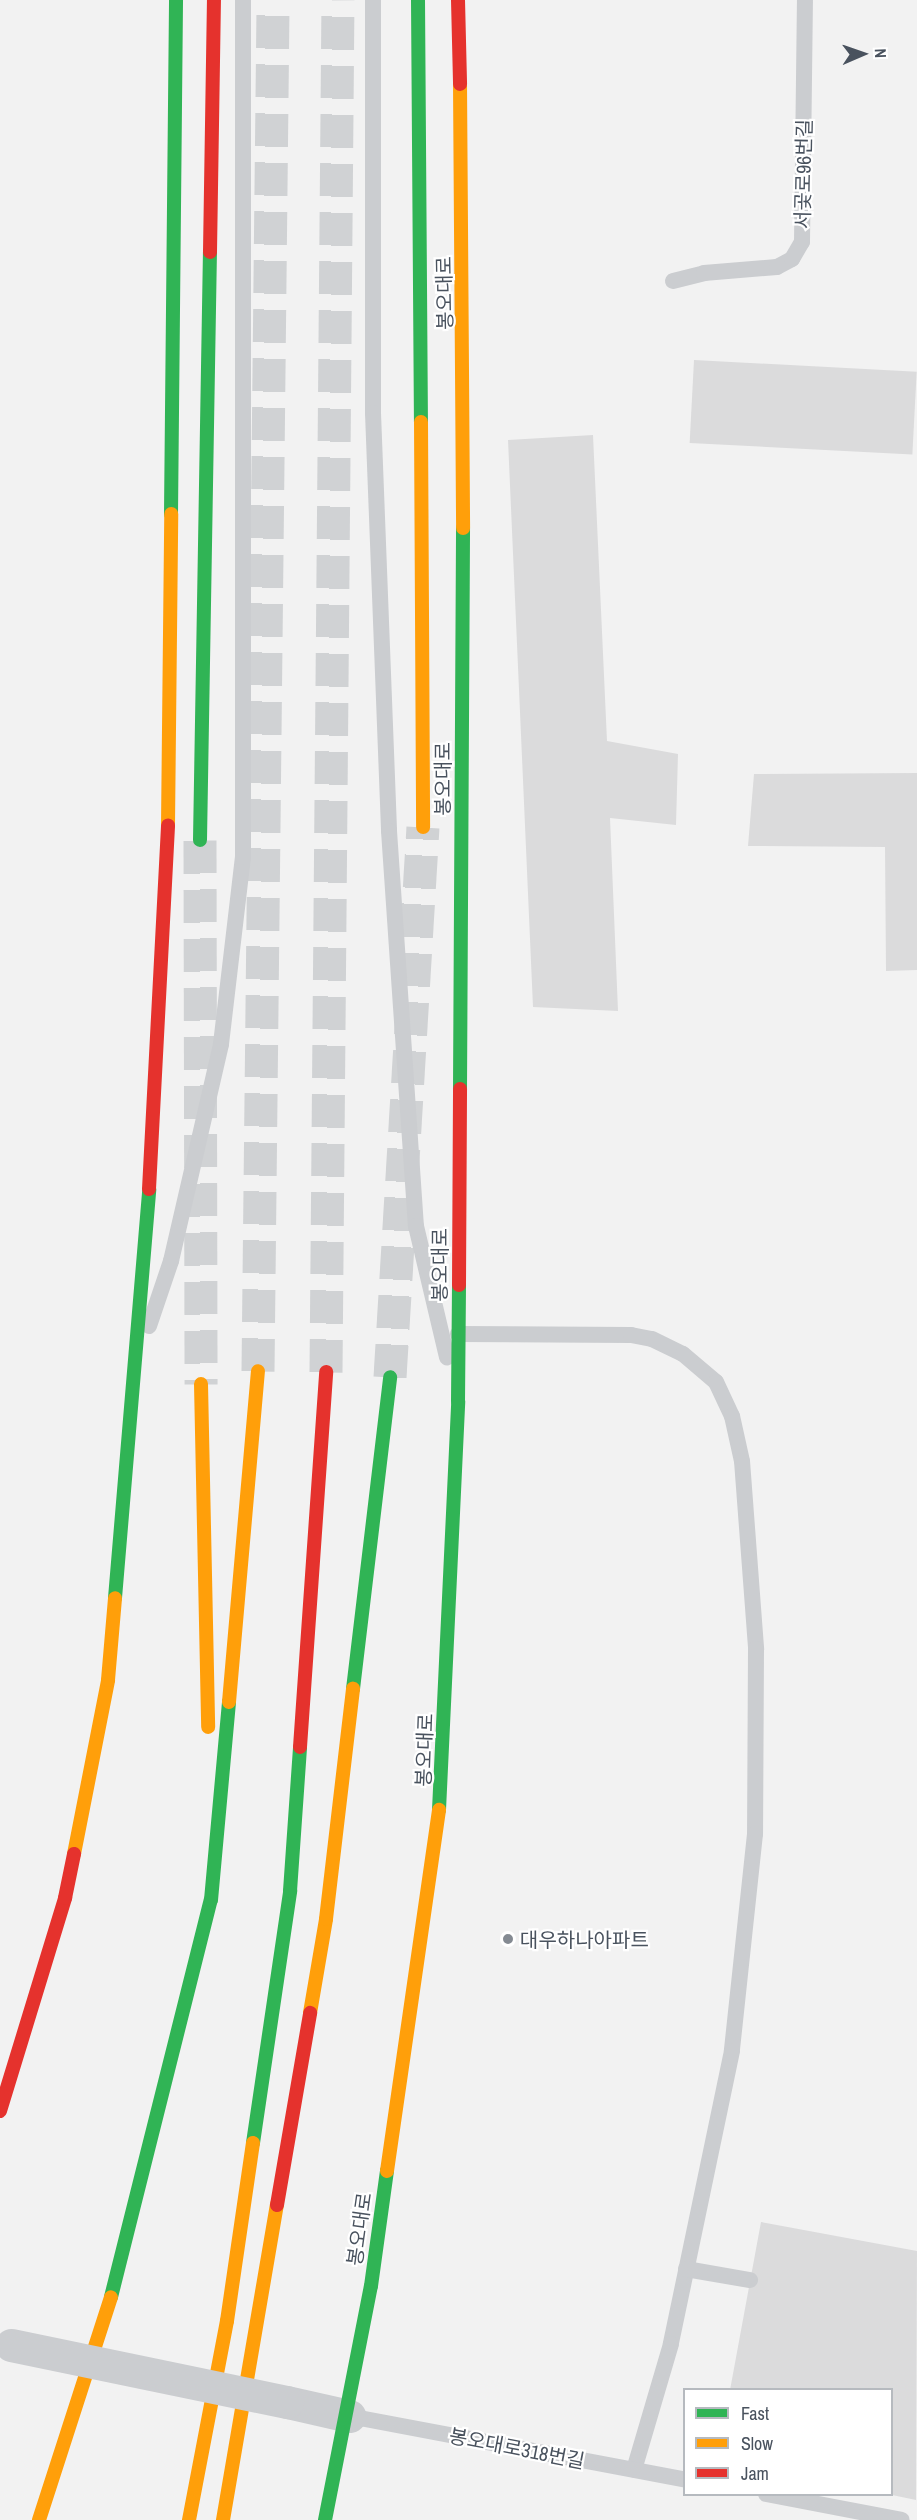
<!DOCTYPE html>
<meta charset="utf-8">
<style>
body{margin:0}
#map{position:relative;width:917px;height:2520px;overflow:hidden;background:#f2f2f2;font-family:"Archivo Narrow","Noto Sans KR",sans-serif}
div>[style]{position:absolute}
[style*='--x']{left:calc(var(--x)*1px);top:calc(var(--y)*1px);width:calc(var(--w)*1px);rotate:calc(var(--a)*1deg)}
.building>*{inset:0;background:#dbdbdc;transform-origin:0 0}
.highway-tunnel>*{height:33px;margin-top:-16.5px;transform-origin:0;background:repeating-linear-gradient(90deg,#d0d2d4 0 33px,transparent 0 49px)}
.lane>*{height:16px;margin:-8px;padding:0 8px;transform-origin:8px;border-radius:8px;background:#cbcdd0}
.street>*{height:33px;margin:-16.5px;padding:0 16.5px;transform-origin:16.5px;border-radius:16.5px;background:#cbcdd0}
.fast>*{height:14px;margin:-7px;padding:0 7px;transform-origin:7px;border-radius:7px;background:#30b455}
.slow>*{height:14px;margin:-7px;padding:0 7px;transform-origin:7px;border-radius:7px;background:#ff9f0a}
.jam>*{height:14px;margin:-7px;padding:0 7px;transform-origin:7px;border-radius:7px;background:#e5322d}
.street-bridge>*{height:33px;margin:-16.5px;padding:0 16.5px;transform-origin:16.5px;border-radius:16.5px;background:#cbcdd0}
.dots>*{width:16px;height:16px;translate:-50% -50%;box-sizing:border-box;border:3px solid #fff;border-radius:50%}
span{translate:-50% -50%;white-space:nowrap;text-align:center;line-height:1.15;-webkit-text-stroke:4.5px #fff;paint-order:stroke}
.street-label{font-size:20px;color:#49525e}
.poi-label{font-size:20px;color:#49525e}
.left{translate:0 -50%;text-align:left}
.legend{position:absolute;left:683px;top:2388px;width:210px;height:108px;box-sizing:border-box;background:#fff;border:2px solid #b6babf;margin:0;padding:8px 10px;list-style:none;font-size:18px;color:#49525e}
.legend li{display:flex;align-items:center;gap:12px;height:30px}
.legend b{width:30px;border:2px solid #b6babf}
.north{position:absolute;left:833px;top:24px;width:60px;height:60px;-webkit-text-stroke:4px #fff;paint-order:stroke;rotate:88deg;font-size:16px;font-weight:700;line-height:24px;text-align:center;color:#49525e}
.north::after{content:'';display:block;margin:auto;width:21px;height:27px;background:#49525e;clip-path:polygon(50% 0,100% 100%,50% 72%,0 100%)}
</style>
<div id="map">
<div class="building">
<div style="left:694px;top:360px;width:223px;height:83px;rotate:3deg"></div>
<div style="clip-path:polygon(593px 435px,607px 741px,678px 754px,676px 825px,610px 818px,618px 1011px,533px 1007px,508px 440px)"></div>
<div style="clip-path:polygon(917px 773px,917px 970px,886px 971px,885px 847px,748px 846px,754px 774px)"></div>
<div style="clip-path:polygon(761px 2222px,917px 2251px,916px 2500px,892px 2495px,892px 2390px,730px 2390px)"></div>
</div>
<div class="highway-tunnel">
<div style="--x:200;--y:840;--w:544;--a:89.89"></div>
<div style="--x:258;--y:1371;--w:1371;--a:-89.37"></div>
<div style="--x:326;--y:1372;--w:1372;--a:-89.5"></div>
<div style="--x:390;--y:1377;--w:551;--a:-86.57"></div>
</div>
<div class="lane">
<div style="--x:373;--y:0;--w:413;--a:90"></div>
<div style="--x:373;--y:413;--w:418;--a:87.8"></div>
<div style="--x:389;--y:831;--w:396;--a:86.1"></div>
<div style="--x:416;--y:1226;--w:135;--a:76.7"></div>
<div style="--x:673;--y:281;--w:32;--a:-14"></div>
<div style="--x:704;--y:273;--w:73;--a:-4.7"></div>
<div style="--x:777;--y:267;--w:17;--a:-28"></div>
<div style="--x:792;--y:259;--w:20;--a:-60"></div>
<div style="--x:802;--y:242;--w:242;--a:-89.3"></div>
<div style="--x:149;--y:1326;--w:69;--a:-71.3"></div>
<div style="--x:171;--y:1261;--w:223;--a:-77"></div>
<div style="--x:221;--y:1044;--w:188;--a:-83.3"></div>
<div style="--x:243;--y:857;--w:857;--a:-90"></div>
<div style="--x:458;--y:1334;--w:173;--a:0.3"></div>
<div style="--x:631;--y:1335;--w:21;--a:11"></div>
<div style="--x:652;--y:1339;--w:34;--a:26"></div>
<div style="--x:683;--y:1354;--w:43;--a:40.3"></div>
<div style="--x:716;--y:1382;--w:38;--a:65"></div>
<div style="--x:732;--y:1416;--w:46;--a:77.5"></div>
<div style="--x:742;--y:1461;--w:189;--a:85.7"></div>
<div style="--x:756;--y:1649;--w:185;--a:90.3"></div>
<div style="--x:755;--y:1834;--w:218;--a:96.1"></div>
<div style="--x:732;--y:2051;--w:299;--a:101.8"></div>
<div style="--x:671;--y:2344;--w:131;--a:106.4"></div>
<div style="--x:686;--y:2269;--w:65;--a:9.8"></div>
<div style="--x:349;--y:2416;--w:341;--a:10.7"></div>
<div style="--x:766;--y:2494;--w:138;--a:10.8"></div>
</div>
<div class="street">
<div style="--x:287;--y:2402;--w:64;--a:12.7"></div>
</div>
<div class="fast">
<div style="--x:418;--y:0;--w:422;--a:89.6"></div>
<div style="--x:171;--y:514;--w:514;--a:-89.44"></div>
<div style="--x:200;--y:840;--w:588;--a:-89.03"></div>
<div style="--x:460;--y:1089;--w:561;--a:-89.69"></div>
<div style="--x:115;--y:1598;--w:410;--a:-85.2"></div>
<div style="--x:353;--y:1689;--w:314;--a:-83.2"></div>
<div style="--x:439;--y:1810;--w:409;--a:-87.3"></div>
<div style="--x:458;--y:1401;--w:116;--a:-89.5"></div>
<div style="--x:253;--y:2143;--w:255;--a:-81.6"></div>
<div style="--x:290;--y:1891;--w:144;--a:-86"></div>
<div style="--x:111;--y:2297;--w:409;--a:-75.9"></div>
<div style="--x:211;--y:1900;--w:199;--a:-84.8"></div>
<div style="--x:325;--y:2520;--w:238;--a:-78.9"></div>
<div style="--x:371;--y:2286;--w:116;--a:-82.1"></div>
</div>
<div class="slow">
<div style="--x:460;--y:84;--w:444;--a:89.6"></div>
<div style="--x:421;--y:422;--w:405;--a:89.7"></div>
<div style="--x:168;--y:825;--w:311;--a:-89.4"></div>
<div style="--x:201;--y:1384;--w:343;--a:88.8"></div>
<div style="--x:229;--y:1702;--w:332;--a:-85"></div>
<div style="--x:74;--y:1854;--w:177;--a:-78.9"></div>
<div style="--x:108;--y:1680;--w:82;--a:-85.1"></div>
<div style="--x:310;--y:2013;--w:95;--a:-80.3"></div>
<div style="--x:326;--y:1919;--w:232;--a:-83.3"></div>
<div style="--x:387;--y:2171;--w:365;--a:-81.8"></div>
<div style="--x:39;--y:2520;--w:234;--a:-72.1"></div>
<div style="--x:189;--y:2520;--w:203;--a:-79.2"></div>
<div style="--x:227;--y:2321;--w:180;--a:-81.7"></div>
<div style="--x:223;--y:2520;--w:320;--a:-80.3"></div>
</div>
<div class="jam">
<div style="--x:458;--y:0;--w:84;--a:88.6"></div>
<div style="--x:210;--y:252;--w:252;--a:-89.1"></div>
<div style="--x:149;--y:1189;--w:364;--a:-87"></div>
<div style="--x:459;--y:1285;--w:196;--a:-89.7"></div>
<div style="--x:300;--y:1747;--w:376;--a:-86"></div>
<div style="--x:0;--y:2111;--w:223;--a:-73"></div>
<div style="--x:65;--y:1898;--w:45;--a:-78.4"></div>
<div style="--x:277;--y:2205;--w:195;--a:-80.2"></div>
</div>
<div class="street-bridge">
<div style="--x:11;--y:2345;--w:282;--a:11.7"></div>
</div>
<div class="dots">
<div style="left:508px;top:1939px;background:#848a92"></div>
</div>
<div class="street-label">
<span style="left:803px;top:174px;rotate:-89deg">서곷로96번길</span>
<span style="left:444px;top:293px;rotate:-91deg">봉오대로</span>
<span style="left:442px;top:779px;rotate:-90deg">봉오대로</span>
<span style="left:439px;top:1265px;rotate:-90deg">봉오대로</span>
<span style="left:424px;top:1750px;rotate:-88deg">봉오대로</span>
<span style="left:359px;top:2229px;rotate:-82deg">봉오대로</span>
<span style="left:517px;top:2448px;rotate:11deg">봉오대로318번길</span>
</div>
<div class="poi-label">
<span class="left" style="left:520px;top:1939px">대우하나아파트</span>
</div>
<ul class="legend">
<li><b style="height:8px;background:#30b455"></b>Fast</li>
<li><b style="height:8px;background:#ff9f0a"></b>Slow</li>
<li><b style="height:8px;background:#e5322d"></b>Jam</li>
</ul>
<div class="north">N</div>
</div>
